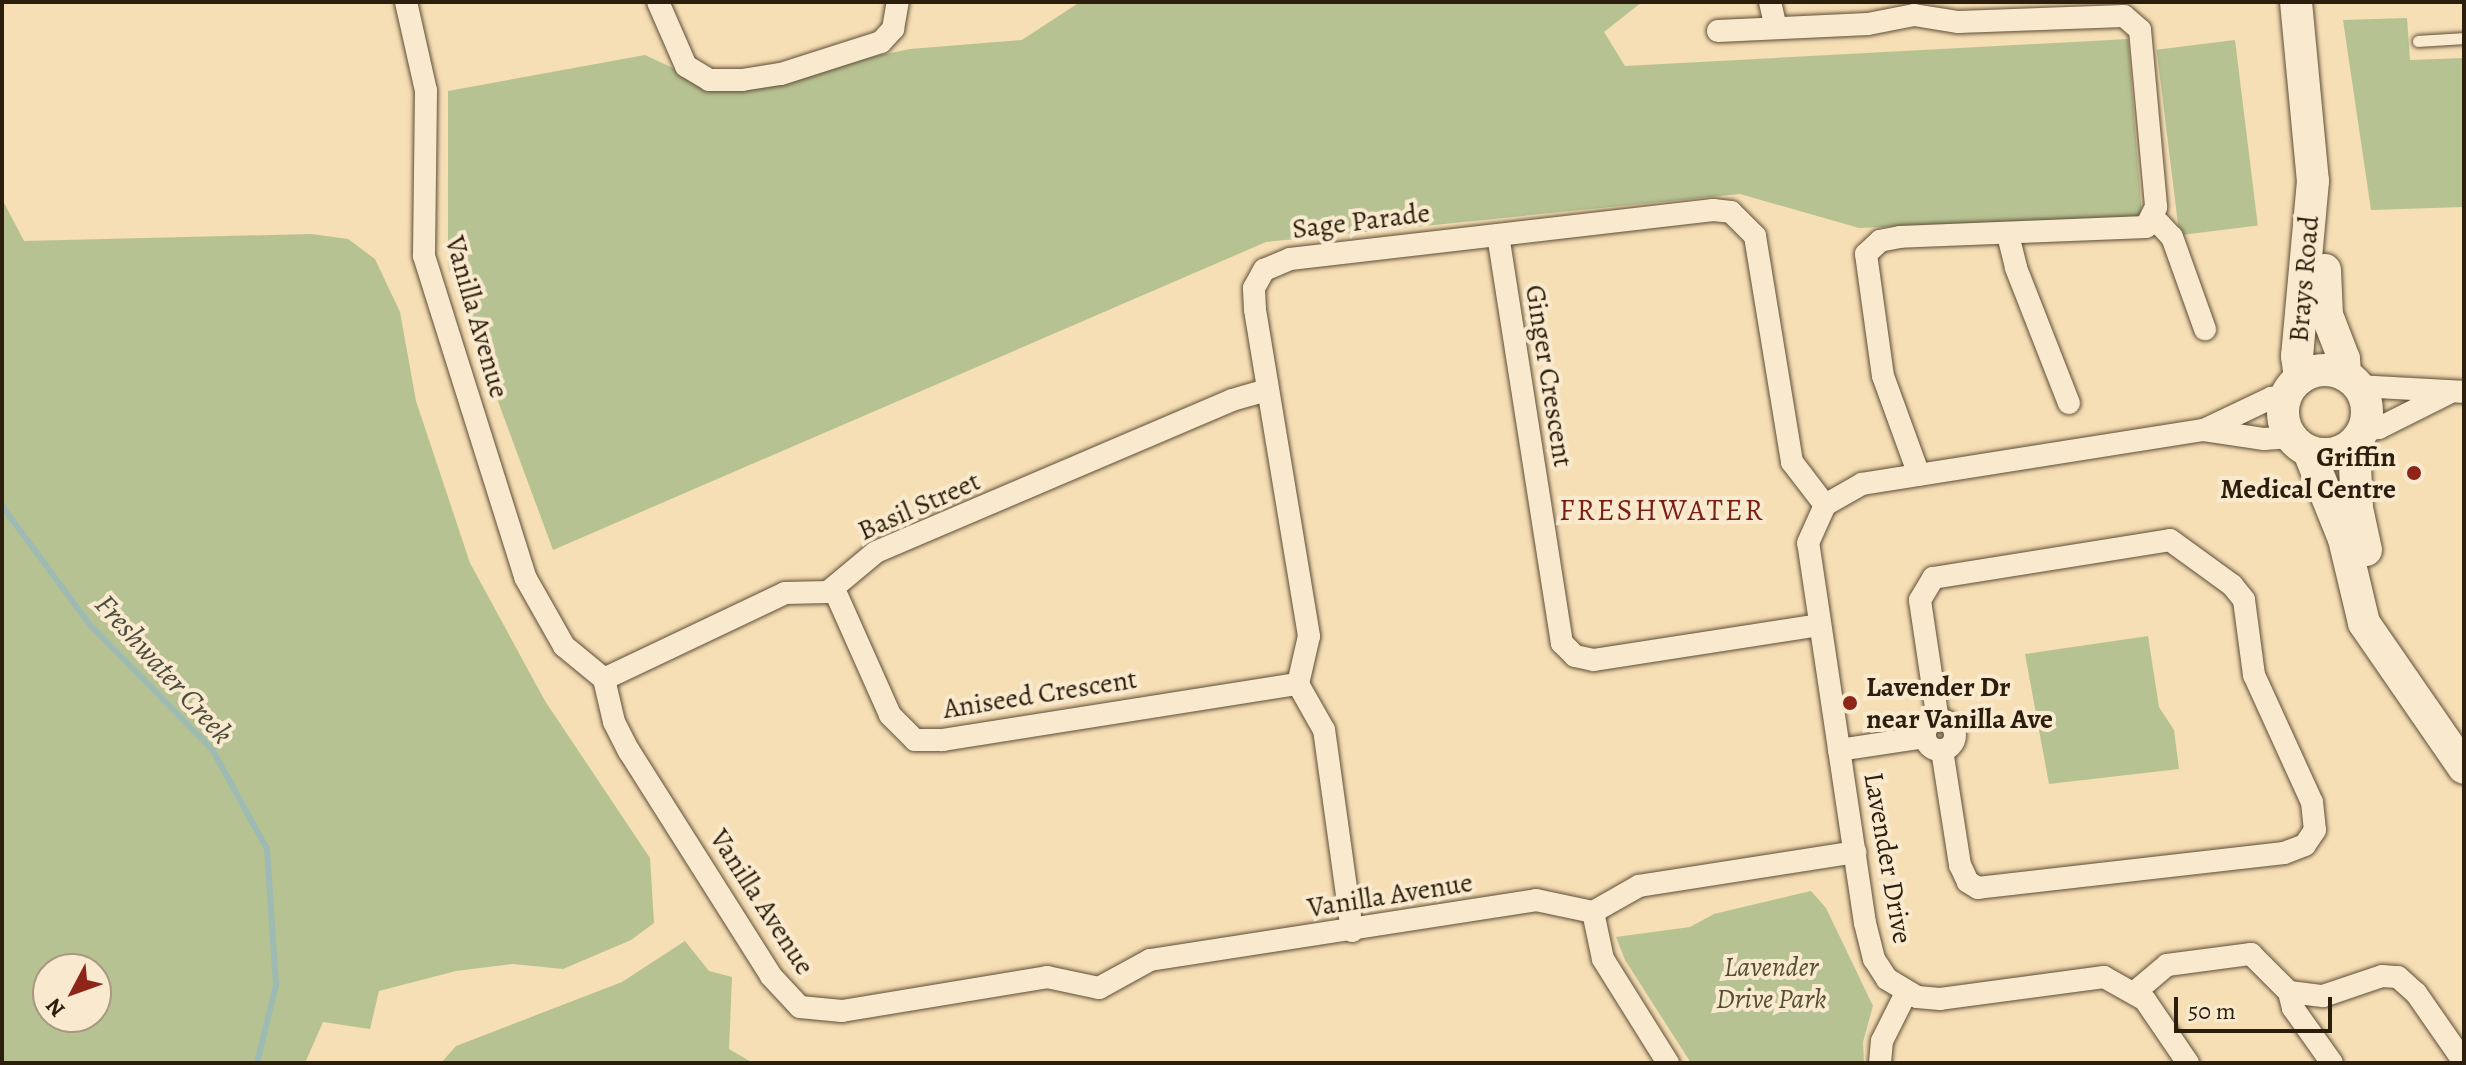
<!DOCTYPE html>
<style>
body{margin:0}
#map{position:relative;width:2466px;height:1065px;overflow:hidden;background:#f6deb5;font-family:Alegreya,serif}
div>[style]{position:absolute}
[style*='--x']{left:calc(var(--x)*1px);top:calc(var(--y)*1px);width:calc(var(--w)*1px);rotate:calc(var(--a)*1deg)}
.green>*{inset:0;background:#b7c292;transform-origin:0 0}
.stream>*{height:6px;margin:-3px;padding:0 3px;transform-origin:3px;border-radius:3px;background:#9dbbb3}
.roads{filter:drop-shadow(0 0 2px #5e4e36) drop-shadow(0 0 2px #5e4e36)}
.service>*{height:11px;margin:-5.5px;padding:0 5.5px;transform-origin:5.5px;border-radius:5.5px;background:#f9eacf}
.minor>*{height:22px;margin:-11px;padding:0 11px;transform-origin:11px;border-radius:11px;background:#f9eacf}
.minor>.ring{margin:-11px;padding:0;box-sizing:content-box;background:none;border:22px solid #f9eacf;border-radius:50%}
.secondary>*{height:32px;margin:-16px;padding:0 16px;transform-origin:16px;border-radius:16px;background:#f9eacf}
.secondary>.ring{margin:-16px;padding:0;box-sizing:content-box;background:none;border:32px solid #f9eacf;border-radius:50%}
.dots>*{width:22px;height:22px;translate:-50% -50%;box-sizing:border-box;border:4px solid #f9eacf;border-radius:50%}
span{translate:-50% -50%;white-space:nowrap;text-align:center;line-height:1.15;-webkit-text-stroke:8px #f9eacf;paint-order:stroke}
.street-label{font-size:28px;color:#2b1e0c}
.poi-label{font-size:28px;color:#2b1e0c;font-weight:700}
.right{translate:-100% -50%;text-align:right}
.left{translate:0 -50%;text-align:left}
.park-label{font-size:28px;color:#554f34;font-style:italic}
.neighbourhood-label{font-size:30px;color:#7a1f14;letter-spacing:2px}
.water-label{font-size:30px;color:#4d4d3e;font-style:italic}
.frame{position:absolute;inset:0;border:4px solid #2b1e0c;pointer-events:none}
.north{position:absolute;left:32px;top:953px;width:80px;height:80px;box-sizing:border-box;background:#f9eacf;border:2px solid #a79881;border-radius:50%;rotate:229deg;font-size:22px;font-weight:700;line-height:32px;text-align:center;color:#2b1e0c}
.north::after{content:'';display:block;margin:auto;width:28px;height:36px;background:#8f2418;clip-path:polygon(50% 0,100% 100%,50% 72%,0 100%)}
.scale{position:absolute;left:2174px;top:997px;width:158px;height:36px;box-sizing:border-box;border:4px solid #2b1e0c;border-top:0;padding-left:10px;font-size:24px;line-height:28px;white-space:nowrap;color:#2b1e0c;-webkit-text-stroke:6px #f9eacf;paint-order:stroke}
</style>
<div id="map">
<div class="green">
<div style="clip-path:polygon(1080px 2px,1642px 2px,1604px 32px,1625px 66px,2128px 39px,2142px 216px,1859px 228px,1740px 194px,1266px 242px,553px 550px,448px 266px,448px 91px,645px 55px,718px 89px,910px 49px,1022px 40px)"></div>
<div style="clip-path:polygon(2407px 18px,2410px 60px,2464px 58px,2464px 207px,2371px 210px,2343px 20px)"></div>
<div style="left:2235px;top:40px;width:187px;height:79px;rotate:83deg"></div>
<div style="clip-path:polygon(evenodd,2px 199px,24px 241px,311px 234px,348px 239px,375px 259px,400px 312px,416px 401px,470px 563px,545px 701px,650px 858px,654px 923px,631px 940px,563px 969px,513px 964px,456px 971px,379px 991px,370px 1029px,323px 1022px,305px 1063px,2px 1063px,2px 199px,48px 969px,96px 969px,96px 1017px,48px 1017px,48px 969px)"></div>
<div style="clip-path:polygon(2148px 636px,2159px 707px,2174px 730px,2179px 769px,2049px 784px,2025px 654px)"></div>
<div style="clip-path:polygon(1811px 891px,1826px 908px,1873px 1006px,1863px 1042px,1864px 1063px,1691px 1063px,1625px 960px,1616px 937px,1690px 927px,1714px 914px)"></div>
<div style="clip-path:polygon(685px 941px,709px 971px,732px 977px,729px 1049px,753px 1063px,441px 1063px,456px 1046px,622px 982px)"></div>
</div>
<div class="stream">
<div style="--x:2;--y:506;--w:148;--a:53.5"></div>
<div style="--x:90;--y:625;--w:174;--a:45.5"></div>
<div style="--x:212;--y:749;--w:114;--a:61.2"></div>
<div style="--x:267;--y:849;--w:136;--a:86.2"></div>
<div style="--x:276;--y:985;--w:80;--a:103.7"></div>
</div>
<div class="roads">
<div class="service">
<div style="--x:2418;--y:41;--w:46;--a:-3.7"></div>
</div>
<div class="minor">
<div style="--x:406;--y:2;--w:91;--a:77.3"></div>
<div style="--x:426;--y:91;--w:165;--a:90.7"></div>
<div style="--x:424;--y:256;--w:337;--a:72.5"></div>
<div style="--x:525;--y:577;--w:79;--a:60.5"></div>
<div style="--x:564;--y:646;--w:52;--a:39.5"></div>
<div style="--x:604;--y:679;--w:44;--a:76.9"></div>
<div style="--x:614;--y:722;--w:33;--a:63"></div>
<div style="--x:629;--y:751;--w:266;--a:57.7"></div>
<div style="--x:771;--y:976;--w:42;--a:46.9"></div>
<div style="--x:800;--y:1007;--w:42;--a:5.4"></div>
<div style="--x:842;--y:1011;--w:208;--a:-9.4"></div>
<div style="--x:1047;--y:977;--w:53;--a:11.9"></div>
<div style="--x:1099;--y:988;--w:58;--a:-28.8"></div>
<div style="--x:1150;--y:960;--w:391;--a:-8.8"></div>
<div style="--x:1536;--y:900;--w:58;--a:11.9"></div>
<div style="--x:1593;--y:912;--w:53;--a:-29.5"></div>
<div style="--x:1639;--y:886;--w:219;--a:-8.9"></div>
<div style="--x:658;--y:2;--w:70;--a:66.4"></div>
<div style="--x:686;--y:66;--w:27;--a:31"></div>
<div style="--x:709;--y:80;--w:33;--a:0"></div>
<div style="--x:742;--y:80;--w:39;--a:-9"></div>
<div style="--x:781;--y:74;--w:105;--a:-17.7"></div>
<div style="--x:881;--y:42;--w:18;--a:-47"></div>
<div style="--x:893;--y:29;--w:27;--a:-80"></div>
<div style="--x:1770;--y:2;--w:26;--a:77"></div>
<div style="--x:1718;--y:31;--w:150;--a:-2.7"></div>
<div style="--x:1868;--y:24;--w:47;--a:-11.1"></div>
<div style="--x:1914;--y:15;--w:45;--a:9"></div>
<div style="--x:1958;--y:22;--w:166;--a:-2.1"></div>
<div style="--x:2124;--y:16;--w:21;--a:41"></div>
<div style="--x:2140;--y:30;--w:178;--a:84.8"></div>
<div style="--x:2156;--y:207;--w:22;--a:117"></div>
<div style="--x:2146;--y:227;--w:246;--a:177.7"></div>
<div style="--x:1900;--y:237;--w:20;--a:169"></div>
<div style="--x:1880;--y:241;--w:19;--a:137"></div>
<div style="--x:1866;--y:254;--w:123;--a:82.1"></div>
<div style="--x:1883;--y:376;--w:105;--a:70"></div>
<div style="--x:2154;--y:218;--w:26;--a:47"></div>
<div style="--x:2172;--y:237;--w:98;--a:70.3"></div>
<div style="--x:1498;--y:235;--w:413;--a:81.1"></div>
<div style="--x:1562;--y:643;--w:18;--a:45"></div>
<div style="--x:1575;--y:656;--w:19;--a:12"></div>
<div style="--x:1594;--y:660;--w:228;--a:-8.8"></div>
<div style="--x:2008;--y:235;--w:34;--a:76"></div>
<div style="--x:2016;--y:268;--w:145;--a:68.6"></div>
<div style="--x:2358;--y:386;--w:106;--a:3.2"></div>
<div style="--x:2204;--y:430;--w:61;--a:8.5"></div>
<div style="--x:2264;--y:439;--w:27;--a:-4"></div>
<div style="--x:2364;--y:430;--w:15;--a:-8"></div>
<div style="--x:2379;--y:428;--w:76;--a:-26.6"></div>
<div style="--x:834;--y:589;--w:138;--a:66"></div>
<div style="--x:890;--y:715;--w:35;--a:45"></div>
<div style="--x:915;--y:740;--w:28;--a:0"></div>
<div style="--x:943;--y:740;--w:359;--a:-9"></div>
<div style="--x:604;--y:679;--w:200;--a:-25.4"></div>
<div style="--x:785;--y:593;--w:43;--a:-1.3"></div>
<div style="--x:828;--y:592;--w:62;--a:-39.8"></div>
<div style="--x:876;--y:552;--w:387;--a:-23.1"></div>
<div style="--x:1232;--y:400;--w:36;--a:-16"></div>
<div class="ring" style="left:1925px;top:720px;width:8px;height:8px"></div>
<div style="--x:1938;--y:721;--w:122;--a:-98.5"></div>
<div style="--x:1920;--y:600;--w:26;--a:-59"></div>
<div style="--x:1933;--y:578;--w:240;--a:-9.1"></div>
<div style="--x:2170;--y:540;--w:77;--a:36"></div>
<div style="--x:2232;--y:585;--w:19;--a:51"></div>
<div style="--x:2244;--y:600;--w:76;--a:82.4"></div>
<div style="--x:2254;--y:675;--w:140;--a:65.5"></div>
<div style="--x:2312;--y:802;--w:28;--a:84"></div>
<div style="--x:2315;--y:830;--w:18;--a:124"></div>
<div style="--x:2305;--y:845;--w:22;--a:159"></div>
<div style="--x:2284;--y:853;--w:308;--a:173.5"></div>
<div style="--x:1978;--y:888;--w:12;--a:-149"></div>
<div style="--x:1968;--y:882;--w:19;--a:-115"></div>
<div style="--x:1960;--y:865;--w:116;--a:-98.9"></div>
<div style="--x:1839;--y:750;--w:87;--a:-8.6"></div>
<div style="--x:1593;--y:912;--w:48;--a:78"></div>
<div style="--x:1603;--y:959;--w:123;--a:58"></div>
<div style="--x:1352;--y:931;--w:203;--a:-97.9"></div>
<div style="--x:1324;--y:730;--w:53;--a:-119.5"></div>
<div style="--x:1298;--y:684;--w:49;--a:-77.1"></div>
<div style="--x:1309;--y:636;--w:331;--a:-99.4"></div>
<div style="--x:1255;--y:309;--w:21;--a:-93"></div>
<div style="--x:1254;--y:288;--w:21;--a:-61"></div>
<div style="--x:1264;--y:270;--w:28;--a:-23"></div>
<div style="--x:1290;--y:259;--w:426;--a:-6.6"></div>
<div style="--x:1713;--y:210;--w:18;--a:6"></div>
<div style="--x:1731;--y:212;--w:34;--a:45"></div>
<div style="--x:1755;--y:236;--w:229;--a:80.7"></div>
<div style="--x:1792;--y:462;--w:54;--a:52.5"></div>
<div style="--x:2135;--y:992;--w:42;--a:-40.2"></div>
<div style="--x:2167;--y:965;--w:85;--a:-7.5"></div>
<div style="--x:2251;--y:954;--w:54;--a:45"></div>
<div style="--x:2289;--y:992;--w:16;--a:76"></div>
<div style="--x:2293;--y:1008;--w:67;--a:54.7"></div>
<div style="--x:2289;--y:992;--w:34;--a:7"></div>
<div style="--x:2323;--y:996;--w:62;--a:-18.7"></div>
<div style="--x:2382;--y:976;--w:16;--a:4"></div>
<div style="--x:2398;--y:977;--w:24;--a:42"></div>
<div style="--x:2416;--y:993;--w:84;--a:55.2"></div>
<div style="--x:1880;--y:1063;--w:22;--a:-85"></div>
<div style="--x:1882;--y:1041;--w:54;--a:-63.4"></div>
<div style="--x:2188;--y:1063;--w:76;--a:-124.3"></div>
<div style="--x:2145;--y:1000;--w:47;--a:-150.7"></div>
<div style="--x:2104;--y:977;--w:165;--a:172.4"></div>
<div style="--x:1940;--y:999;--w:23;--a:-175"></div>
<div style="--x:1917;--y:997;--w:35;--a:-149"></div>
<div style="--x:1887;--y:979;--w:24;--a:-123"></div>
<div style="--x:1874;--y:959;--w:37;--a:-104"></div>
<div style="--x:1865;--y:923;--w:384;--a:-98.5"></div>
<div style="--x:1808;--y:543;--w:42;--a:-65.9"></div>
<div style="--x:1825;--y:505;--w:43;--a:-29.6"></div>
<div style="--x:1862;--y:484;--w:346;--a:-9"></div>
<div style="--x:2204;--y:430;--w:74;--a:-25.5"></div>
<div style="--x:2271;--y:398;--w:15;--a:-8"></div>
</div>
<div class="secondary">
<div style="--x:2296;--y:2;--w:180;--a:84.6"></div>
<div style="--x:2313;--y:181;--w:176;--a:95.2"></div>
<div style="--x:2297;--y:356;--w:22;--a:82"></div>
<div style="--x:2325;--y:270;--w:45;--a:87.5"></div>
<div style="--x:2327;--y:315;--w:47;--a:68.9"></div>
<div style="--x:2344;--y:359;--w:16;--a:86"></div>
<div class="ring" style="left:2283px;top:370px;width:52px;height:52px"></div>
<div style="--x:2354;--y:443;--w:65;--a:87.4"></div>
<div style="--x:2357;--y:508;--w:43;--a:77.9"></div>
<div style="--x:2309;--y:452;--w:94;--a:68.1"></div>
<div style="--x:2344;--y:539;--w:86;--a:76.6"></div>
<div style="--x:2364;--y:623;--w:176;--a:55.4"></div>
</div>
</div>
<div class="dots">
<div style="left:2414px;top:473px;background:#8f2418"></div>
<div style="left:1850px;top:703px;background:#8f2418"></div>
</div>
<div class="street-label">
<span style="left:1361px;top:221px;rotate:-7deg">Sage Parade</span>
<span style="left:2304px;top:279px;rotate:-85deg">Brays Road</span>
<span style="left:477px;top:317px;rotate:74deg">Vanilla Avenue</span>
<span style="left:1549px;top:376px;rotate:81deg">Ginger Crescent</span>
<span style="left:919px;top:506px;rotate:-24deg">Basil Street</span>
<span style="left:1040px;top:694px;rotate:-9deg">Aniseed Crescent</span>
<span style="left:1888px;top:858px;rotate:80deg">Lavender Drive</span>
<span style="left:1390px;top:895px;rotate:-9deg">Vanilla Avenue</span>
<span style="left:762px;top:902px;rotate:57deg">Vanilla Avenue</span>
</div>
<div class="poi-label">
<span class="right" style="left:2396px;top:473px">Griffin<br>Medical Centre</span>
<span class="left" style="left:1866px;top:703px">Lavender Dr<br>near Vanilla Ave</span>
</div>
<div class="park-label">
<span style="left:1771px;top:983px">Lavender<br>Drive Park</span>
</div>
<div class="neighbourhood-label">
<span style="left:1662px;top:510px">FRESHWATER</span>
</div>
<div class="water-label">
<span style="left:164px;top:669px;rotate:48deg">Freshwater Creek</span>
</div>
<div class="frame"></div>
<div class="north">N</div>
<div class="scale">50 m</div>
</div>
